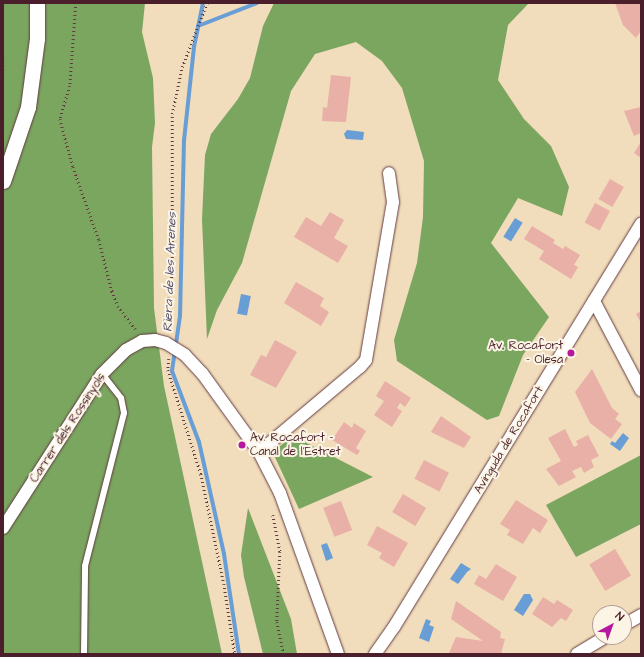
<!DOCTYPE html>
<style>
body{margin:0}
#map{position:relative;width:644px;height:657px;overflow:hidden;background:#f1dcbb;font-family:"Architects Daughter",sans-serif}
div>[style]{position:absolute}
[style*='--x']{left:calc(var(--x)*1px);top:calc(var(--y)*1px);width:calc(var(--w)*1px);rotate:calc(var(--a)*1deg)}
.forest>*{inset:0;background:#7aa660}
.water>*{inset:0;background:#689ed5;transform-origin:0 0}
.stream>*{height:4px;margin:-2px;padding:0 2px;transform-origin:2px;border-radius:2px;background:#689ed5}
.building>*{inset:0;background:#e9b0a7;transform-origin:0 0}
.path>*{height:2.5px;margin-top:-1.25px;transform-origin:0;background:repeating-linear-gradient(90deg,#633b41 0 1px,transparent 0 4px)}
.roads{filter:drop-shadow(0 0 1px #633b41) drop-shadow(0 0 1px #633b41)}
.service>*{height:6px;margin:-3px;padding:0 3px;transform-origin:3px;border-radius:3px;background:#fff}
.minor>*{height:12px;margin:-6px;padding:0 6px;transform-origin:6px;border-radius:6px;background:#fff}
.tertiary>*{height:15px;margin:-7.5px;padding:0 7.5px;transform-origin:7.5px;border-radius:7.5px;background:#fff}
.dots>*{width:11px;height:11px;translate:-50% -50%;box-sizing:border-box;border:2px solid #fcf5e5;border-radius:50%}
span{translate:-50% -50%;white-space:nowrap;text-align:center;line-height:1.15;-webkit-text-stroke:4px #fcf5e5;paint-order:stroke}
.poi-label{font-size:12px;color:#4a1f2b}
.right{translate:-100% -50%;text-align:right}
.left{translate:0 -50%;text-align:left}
.street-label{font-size:12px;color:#4a1f2b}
.water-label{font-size:13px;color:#56526f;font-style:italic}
.frame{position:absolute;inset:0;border:4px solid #4a1f2b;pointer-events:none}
.north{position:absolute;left:592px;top:605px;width:40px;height:40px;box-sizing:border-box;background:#fcf5e5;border:1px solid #b59f9b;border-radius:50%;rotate:41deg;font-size:11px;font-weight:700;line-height:16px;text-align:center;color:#4a1f2b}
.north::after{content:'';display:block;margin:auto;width:14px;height:18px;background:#b5179e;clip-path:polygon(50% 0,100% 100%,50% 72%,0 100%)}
</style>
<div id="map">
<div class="forest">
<div style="clip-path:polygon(3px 3px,145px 3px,142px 32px,153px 78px,155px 123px,152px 147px,154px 308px,164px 386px,222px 654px,3px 654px)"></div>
<div style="clip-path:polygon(274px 3px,529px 3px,508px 25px,498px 80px,524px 119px,551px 146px,569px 187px,562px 216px,518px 198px,491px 243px,549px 317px,523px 355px,499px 416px,487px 420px,397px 361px,394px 340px,417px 263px,423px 217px,424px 161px,402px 88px,382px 61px,356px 42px,315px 54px,291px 91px,242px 263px,217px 310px,207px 339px,202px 219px,205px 155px,211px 134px,238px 99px,250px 78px,263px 26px)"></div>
<div style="clip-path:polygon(293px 436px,373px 477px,299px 509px,274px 455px,275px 450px)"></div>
<div style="clip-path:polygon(641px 455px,641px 524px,576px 557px,546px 505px)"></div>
<div style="clip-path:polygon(248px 508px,291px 619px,297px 654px,263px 654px,244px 577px,241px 555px)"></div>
</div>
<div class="water">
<div style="clip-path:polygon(347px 130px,364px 132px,363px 140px,346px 139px,344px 134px)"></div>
<div style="left:515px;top:218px;width:9px;height:22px;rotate:32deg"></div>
<div style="left:241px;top:294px;width:10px;height:20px;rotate:11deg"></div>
<div style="clip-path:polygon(623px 433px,629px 438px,620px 451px,610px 444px,612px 441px,615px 443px)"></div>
<div style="clip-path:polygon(327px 543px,333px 558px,326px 561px,321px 545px)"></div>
<div style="clip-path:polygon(461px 563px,471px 569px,467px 572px,458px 584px,450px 579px)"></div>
<div style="clip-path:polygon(524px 594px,530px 594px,533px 600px,523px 616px,514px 610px)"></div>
<div style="clip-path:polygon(426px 619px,431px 621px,429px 625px,434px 627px,429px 642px,419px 638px)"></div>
</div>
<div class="stream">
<div style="--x:203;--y:3;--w:45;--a:101.6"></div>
<div style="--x:194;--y:47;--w:94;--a:96.1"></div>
<div style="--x:184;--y:140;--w:176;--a:91.3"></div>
<div style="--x:180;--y:316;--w:56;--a:98.3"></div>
<div style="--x:172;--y:371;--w:76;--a:69.2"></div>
<div style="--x:199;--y:442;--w:115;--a:77.4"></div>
<div style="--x:224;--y:554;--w:101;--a:81.5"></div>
<div style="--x:198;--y:26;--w:63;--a:-21.3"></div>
</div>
<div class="building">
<div style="clip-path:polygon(615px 3px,641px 3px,641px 31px,636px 38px,623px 25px)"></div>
<div style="clip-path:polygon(331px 75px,351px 77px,346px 122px,322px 121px,323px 107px,327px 108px)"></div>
<div style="clip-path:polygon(641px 107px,641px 133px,634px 136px,624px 111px)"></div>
<div style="clip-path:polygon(641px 142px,641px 158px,634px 153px)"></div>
<div style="left:610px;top:179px;width:16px;height:23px;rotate:30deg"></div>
<div style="left:595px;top:203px;width:17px;height:22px;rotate:28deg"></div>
<div style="clip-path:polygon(330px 212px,344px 220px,334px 238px,348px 246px,338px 263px,294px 237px,306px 217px,321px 226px)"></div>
<div style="clip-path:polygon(532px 226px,555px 240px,553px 243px,563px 249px,565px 246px,580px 255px,574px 265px,578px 267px,571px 279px,539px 259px,544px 251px,524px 239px)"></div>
<div style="clip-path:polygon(296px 282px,324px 298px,320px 306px,329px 312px,321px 326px,284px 303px)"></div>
<div style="clip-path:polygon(641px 311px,641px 323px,636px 314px)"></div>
<div style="clip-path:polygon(275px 340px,297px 352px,276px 388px,250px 375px,261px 355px,266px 357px)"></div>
<div style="clip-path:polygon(592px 369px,612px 408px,619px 414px,615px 419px,622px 424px,611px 439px,590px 423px,575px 392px)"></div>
<div style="clip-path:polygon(385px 381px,411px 398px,405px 407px,400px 403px,397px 408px,402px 411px,392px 427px,374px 415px,384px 401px,376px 396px)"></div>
<div style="clip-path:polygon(441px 416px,471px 437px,464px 448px,431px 432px)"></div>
<div style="clip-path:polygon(344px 422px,352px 428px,354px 423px,366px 431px,356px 448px,360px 451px,357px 455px,332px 440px)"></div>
<div style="clip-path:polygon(565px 429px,574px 447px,578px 445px,576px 441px,588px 435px,599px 456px,591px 460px,594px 467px,584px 473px,581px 467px,572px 471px,576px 477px,559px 486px,546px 469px,561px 461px,548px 438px)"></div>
<div style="left:424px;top:460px;width:28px;height:21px;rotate:27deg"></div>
<div style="left:403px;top:494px;width:27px;height:21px;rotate:31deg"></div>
<div style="clip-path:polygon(516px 500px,548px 520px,540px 533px,533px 528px,523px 544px,507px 535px,510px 530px,500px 524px)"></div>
<div style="left:341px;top:501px;width:31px;height:19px;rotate:69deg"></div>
<div style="clip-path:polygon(377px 526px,408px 543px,394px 567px,379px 558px,382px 553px,367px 545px)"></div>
<div style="left:615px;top:549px;width:31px;height:30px;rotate:59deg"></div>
<div style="clip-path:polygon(496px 564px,517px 577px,503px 601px,474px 584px,479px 575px,486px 579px)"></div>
<div style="clip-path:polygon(543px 597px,554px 604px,557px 600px,573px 610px,566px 621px,561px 618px,552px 627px,532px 614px)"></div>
<div style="clip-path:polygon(456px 601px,501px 632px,500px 638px,505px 639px,501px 654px,449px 653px,456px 637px,483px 641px,451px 619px)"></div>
</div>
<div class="path">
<div style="--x:76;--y:3;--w:83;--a:94.1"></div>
<div style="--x:70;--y:86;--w:34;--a:107"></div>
<div style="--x:60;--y:119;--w:50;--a:74.8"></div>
<div style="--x:73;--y:167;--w:77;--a:70.4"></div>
<div style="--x:99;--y:240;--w:53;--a:75.7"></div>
<div style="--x:112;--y:291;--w:16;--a:68"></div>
<div style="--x:118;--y:306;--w:31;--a:53"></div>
<div style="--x:3;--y:58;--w:18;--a:90"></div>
<div style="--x:163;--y:329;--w:56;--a:-80.7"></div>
<div style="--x:172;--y:274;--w:160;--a:-90"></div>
<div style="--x:172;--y:114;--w:48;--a:-78"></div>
<div style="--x:182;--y:67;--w:69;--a:-68.7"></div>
<div style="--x:169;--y:359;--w:11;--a:95"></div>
<div style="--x:168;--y:370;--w:109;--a:72.4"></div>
<div style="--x:201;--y:474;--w:112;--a:78.2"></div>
<div style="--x:224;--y:584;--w:71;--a:81.1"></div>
<div style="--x:273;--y:515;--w:38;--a:79"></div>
<div style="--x:280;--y:552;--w:70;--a:92.5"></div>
<div style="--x:277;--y:622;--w:33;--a:78"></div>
</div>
<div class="roads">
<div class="service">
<div style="--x:84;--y:654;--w:88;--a:-89.3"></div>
<div style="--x:85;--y:566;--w:158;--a:-75.7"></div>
<div style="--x:124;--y:413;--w:15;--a:-101"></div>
<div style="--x:121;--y:398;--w:31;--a:-128"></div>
</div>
<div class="minor">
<div style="--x:594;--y:301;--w:101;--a:62.2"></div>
<div style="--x:259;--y:452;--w:132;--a:-40.1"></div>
<div style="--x:360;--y:367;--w:9;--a:-49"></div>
<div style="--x:366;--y:360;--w:160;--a:-80.3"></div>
<div style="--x:393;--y:202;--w:29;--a:-98"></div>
<div style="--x:3;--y:528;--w:183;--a:-57.3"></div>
<div style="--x:102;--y:374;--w:34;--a:-45"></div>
<div style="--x:126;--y:350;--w:18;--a:-29"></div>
<div style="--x:142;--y:341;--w:13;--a:-4"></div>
<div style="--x:155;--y:340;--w:11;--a:15"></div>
<div style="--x:166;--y:343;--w:22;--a:32"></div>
<div style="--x:185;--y:355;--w:25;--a:47"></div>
<div style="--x:202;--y:373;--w:97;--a:54.2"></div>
<div style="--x:259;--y:452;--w:46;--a:62.9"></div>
<div style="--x:280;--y:493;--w:171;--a:70.2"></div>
<div style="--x:624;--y:625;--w:20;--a:-30"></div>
<div style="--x:375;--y:654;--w:33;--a:-55"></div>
<div style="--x:394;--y:627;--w:473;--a:-58.5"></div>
<div style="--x:577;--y:654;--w:33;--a:-31"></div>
</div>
<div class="tertiary">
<div style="--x:3;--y:181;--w:78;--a:-71.3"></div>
<div style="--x:28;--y:107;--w:69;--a:-82.5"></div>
<div style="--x:37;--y:39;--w:36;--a:-90"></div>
</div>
</div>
<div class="dots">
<div style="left:571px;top:353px;background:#b5179e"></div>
<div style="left:242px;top:445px;background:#b5179e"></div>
</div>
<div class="poi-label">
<span class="right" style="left:563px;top:353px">Av. Rocafort<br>- Olesa</span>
<span class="left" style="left:250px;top:445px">Av. Rocafort -<br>Canal de l'Estret</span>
</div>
<div class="street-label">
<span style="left:68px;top:428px;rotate:-57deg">Carrer dels Rossinyols</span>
<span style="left:509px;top:440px;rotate:-59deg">Avinguda de Rocafort</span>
</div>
<div class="water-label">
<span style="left:170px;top:272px;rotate:-88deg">Riera de les Arenes</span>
</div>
<div class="frame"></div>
<div class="north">N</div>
</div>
